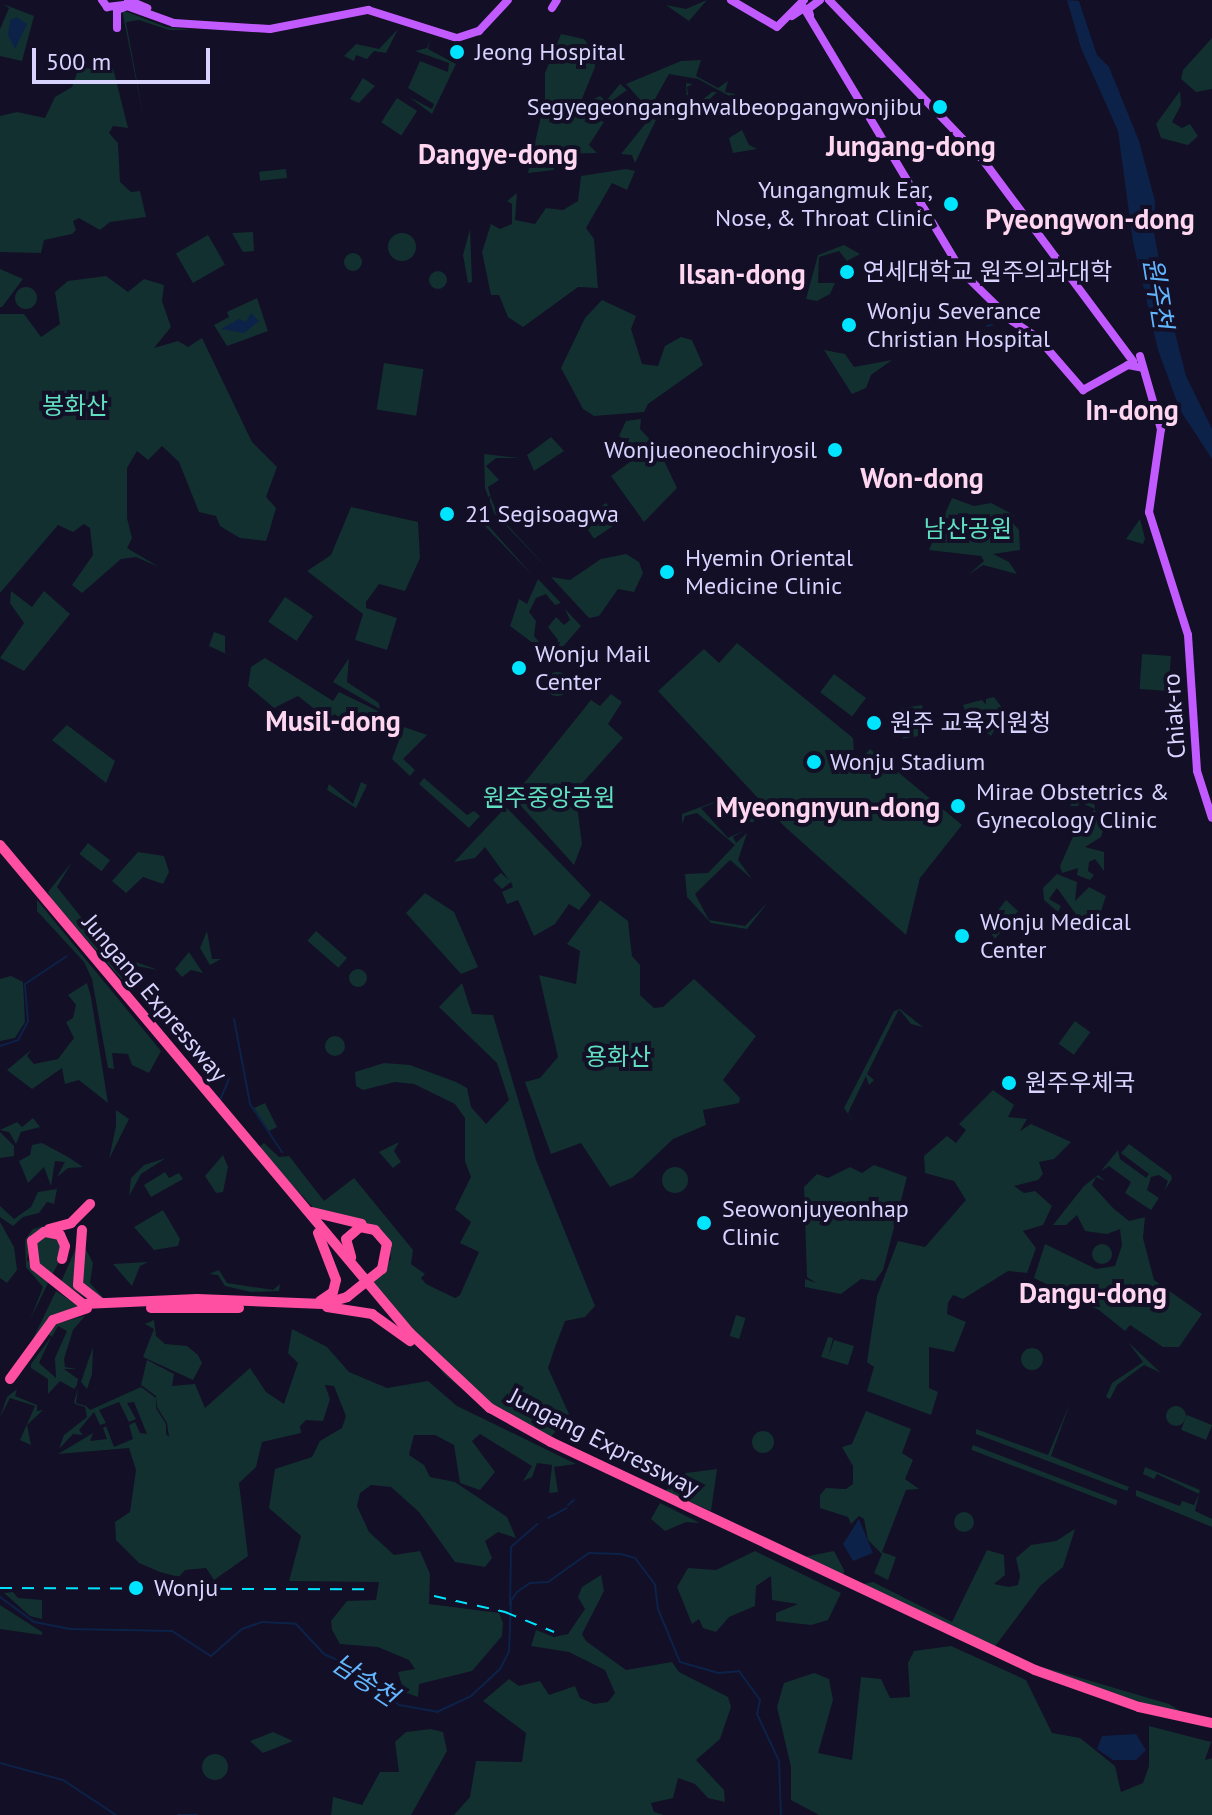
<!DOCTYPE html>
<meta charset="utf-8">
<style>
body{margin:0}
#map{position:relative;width:1212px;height:1815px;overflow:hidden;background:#130f26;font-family:"PT Sans","Noto Sans KR",sans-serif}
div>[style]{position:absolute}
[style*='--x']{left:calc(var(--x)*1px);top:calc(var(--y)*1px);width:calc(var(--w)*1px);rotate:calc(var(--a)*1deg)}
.green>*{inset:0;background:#12302f;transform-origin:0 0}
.round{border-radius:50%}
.water>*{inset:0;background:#0c2248}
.stream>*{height:2px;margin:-1px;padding:0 1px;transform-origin:1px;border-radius:1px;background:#0c2248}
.major>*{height:8px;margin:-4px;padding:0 4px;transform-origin:4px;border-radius:4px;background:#c25bff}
.highway>*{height:10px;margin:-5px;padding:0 5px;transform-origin:5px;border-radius:5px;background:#ff4fa3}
.rail>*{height:2px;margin-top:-1px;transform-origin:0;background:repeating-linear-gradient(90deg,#00e5ff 0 12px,transparent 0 22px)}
.dots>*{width:22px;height:22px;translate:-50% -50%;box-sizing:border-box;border:4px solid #130f26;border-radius:50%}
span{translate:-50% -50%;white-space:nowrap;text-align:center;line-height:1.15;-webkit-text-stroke:8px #130f26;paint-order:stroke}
.poi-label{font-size:24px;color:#d9d4ff}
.left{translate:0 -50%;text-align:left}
.right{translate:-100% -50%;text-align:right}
.park-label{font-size:24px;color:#5fe0c0}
.street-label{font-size:24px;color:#d9d4ff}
.water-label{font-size:26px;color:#62b6ff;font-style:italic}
.quarter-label{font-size:28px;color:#ffd6f0;font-weight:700}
.scale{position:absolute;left:32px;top:48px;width:178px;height:36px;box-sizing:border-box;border:4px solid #d9d4ff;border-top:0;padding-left:10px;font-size:24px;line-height:28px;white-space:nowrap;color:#d9d4ff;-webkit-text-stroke:6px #130f26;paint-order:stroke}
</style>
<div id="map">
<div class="green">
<div style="clip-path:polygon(707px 0,689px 21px,666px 5px,686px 9px)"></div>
<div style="clip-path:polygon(3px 4px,34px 16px,22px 61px,0 56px,0 29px,9px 8px)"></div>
<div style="clip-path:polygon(122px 10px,166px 27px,192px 30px,169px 30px,139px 20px,126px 22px,144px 120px)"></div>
<div style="clip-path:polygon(398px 29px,386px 53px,374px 51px,367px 59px,356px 55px,354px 61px,344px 56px,356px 44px,379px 49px)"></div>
<div style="clip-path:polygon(561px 34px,584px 39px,593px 52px,595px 67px,579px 106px,600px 96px,606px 101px,620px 84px,627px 90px,610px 102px,586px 107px,588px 116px,604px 122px,589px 145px,597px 153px,554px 154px,554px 170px,528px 173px,545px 99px,545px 73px)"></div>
<div style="clip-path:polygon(1212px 38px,1212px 89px,1196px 92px,1181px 79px,1183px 70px)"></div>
<div style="clip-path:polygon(430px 39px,428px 49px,456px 64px,432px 114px,409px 97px,432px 109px,434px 104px,408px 88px,420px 61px,448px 72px,449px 63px,415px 51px,427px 48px)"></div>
<div style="clip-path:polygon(701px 60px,696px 76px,718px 88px,728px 81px,725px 92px,735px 94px,733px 98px,698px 79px,669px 74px,650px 108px,659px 115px,673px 116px,676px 102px,681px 121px,660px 118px,652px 113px,626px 84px,681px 61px)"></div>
<div style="clip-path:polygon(87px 68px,104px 72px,113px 68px,128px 128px,113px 126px,109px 133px,118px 143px,120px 182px,131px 192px,140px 191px,146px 217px,110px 222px,100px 230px,79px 218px,73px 221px,76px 230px,72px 234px,44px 240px,41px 253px,0 252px,0 116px,17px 112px,45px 118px,55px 97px,72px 87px,77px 73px)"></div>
<div style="clip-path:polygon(363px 78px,375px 86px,359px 103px,350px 99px)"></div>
<div style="clip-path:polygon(686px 83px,693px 84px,687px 87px,691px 109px,712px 92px,717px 92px,688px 120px)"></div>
<div style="clip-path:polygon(1180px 91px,1181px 105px,1172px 122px,1182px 128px,1190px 124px,1198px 136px,1188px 145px,1161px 138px,1156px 124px)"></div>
<div style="left:397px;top:98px;width:24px;height:29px;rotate:33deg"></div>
<div style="clip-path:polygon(650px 118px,656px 120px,635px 163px,632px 155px,621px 154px)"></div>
<div style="clip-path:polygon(742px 130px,749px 145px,757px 149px,733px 153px,729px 138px)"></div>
<div style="left:286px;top:169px;width:9px;height:27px;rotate:84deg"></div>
<div style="clip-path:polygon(626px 169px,635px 171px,627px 190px,612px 183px,586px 228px,594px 239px,598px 288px,578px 287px,523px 327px,508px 317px,499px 295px,491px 295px,482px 252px,491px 224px,500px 229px,512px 224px,512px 204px,507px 201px,517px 193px,515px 220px,535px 224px,546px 208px,563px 210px,578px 201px,581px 176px)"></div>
<div style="clip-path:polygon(470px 229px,472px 282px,468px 283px,463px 255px)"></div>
<div style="clip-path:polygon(253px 232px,254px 251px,243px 252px,232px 233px)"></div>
<div class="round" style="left:388px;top:233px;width:28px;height:28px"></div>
<div style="left:208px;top:235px;width:34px;height:37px;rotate:60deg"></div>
<div style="clip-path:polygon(844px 245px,860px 254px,847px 261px,839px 251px,819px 257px,818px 283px,835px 283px,830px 294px,817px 301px,806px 299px,818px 255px)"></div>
<div class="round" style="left:344px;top:253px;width:18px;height:18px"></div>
<div style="clip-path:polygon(0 269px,23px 279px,2px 307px,0 307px)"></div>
<div class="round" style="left:429px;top:271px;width:18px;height:18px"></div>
<div style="clip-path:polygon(106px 276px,128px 292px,144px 279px,164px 285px,162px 301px,171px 327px,154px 348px,178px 341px,188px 347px,202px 338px,252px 442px,277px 467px,266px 497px,276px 508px,269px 532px,266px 541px,240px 538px,220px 526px,216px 516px,199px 512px,179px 462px,162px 446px,148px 460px,137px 451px,127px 468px,127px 518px,132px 538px,127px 548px,159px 567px,136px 557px,121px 559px,82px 593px,72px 585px,93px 555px,90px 528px,84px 524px,73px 532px,58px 525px,0 593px,0 314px,24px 314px,41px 337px,60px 324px,55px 292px,68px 281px)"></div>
<div class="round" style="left:15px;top:287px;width:22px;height:22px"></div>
<div style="clip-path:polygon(257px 298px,268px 331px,227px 346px,214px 325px,229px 317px,227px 312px)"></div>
<div style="clip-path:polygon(602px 300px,636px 316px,631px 329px,642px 364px,658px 366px,665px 346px,681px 337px,692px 340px,703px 365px,648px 404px,644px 412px,594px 416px,583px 409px,561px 368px,585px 318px)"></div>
<div style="clip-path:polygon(824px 350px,845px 354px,854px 367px,892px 360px,871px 375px,866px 388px,852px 394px)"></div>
<div style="left:384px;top:363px;width:40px;height:47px;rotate:9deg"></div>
<div style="clip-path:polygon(641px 419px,640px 429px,658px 448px,677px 488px,644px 522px,611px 476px,634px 459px,634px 446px,619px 436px,626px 421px)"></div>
<div style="clip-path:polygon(551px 437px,564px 451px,534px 471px,527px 455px)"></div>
<div style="clip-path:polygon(484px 454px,520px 458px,496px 458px,486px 466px,499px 480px,488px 487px,491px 498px,498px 515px,549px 570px,494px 513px,485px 488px)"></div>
<div style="clip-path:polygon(952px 498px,974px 506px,991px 503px,1014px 515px,1011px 521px,1019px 530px,1020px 550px,993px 554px,1009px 562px,1017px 574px,983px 565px,968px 575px,984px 561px,981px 556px,929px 550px)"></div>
<div style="left:606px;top:503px;width:23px;height:30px;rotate:56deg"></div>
<div style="clip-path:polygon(351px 507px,418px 522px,420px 558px,405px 591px,379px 584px,366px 602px,366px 608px,397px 618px,387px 650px,355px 640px,363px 614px,307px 571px,331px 555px)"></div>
<div style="clip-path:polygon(477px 519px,485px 522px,534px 577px,483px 524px,475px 524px,445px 603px)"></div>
<div style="clip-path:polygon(1140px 519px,1145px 539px,1143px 544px,1126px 539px)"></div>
<div style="clip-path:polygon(626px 554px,639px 562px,643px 573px,634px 592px,618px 589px,599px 616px,589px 618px,551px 577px,570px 580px,601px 559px)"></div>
<div style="clip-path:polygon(538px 579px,561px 603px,555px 605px,546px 594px,536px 598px,529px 612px,536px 621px,534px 636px,545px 649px,555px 649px,558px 640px,548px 627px,556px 617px,564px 625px,570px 620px,565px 609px,581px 626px,553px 658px,510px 626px,519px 599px,527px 604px)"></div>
<div style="clip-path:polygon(11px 591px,32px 607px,44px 591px,70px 614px,24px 671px,0 658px,24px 623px,10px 603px)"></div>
<div style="left:285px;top:597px;width:34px;height:30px;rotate:34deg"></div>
<div style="clip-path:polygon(214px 632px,225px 636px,225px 653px,244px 662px,209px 646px)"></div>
<div style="clip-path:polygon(737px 643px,853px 738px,855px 766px,870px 749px,962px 825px,920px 878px,906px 935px,784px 826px,658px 691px,704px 649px,719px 663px)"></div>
<div style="left:1142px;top:654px;width:29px;height:35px;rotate:4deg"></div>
<div style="clip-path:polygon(265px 658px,333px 701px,339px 692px,378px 711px,368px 732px,360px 726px,352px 729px,335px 714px,327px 719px,298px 696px,274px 708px,248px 686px,251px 667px)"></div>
<div style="clip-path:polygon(349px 658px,347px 682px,379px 703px,380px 709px,333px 682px)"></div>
<div class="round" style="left:545px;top:672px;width:24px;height:24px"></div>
<div style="left:834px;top:674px;width:40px;height:23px;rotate:37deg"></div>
<div style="clip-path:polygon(611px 694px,622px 702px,608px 724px,623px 738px,575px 791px,582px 844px,574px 865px,513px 797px,591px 700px,600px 706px)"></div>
<div style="clip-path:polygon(994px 697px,1005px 712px,991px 736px,969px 720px,963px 705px,982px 700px,986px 705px,986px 699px)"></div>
<div style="left:922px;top:705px;width:30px;height:24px;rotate:81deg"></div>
<div style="clip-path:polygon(67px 725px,115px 761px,106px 783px,52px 740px)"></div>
<div style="clip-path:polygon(404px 727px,427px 735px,403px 759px,415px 770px,410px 776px,392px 759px)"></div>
<div style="clip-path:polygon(424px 778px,467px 815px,474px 811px,480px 816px,469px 828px,419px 784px)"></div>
<div style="clip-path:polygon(361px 782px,367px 785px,356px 808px,327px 790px,329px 784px,353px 804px)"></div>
<div style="clip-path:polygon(1091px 785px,1097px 821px,1101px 817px,1105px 824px,1101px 837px,1085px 847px,1104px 852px,1104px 871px,1095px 859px,1089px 862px,1088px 871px,1094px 875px,1090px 880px,1077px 875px,1078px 868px,1062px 873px,1060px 866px,1075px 832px,1095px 809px,1084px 804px,1082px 796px,1078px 806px,1070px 806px,1081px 788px)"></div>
<div style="clip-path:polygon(733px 795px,754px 815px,754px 822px,745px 822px,733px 796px,701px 808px,728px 838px,745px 830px,733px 837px,736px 843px,747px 833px,738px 860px,752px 879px,730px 860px,695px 894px,709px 920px,745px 926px,768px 902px,747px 929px,711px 923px,687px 897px,685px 874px,708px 873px,735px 845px,697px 813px,685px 816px,682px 824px,682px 814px)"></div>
<div style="clip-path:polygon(506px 807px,591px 895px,579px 910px,569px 904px,555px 924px,534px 936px,518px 900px,507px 904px,502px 892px,513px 887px,511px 882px,502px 889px,493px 880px,501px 873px,509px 880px,485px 847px,475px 858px,454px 862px)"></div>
<div style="left:88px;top:843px;width:28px;height:14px;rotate:38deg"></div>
<div style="clip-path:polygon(138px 852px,164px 856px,169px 872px,163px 884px,143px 877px,126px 893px,112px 881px)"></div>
<div style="clip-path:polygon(72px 862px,57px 887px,81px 917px,119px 956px,158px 970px,131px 965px,123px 981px,51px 899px,48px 892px)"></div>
<div style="clip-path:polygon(1057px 874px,1077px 882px,1075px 901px,1089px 887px,1106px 896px,1096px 926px,1080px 920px,1057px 888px,1049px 899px,1061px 906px,1058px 912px,1044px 900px,1043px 888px)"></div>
<div style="clip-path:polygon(425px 893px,454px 912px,478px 967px,461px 974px,406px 913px)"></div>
<div style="clip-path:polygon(37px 900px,161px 1051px,149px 1073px,132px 1065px,128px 1054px,112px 1053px,114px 1069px,108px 1068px,92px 979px,84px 962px,37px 911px)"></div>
<div style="clip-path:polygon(600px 900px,628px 921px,632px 956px,640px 965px,640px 995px,654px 1008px,663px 1007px,694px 979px,756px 1036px,723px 1080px,740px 1098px,739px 1103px,703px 1110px,706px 1125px,673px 1139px,632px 1178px,610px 1187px,581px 1143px,551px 1154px,525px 1082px,540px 1078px,558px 1057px,539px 975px,576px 984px,580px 951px,567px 944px)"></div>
<div style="clip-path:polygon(1006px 900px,1018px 911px,995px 939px,986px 926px)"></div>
<div style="clip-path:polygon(207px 931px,212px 959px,221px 959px,210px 965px,200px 948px)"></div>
<div style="left:316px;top:931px;width:41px;height:13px;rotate:41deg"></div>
<div style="clip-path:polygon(189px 952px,203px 973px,191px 970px,182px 977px,175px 969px)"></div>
<div class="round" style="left:349px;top:969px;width:18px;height:18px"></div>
<div style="clip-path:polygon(11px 976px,23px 982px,25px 1022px,15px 1038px,0 1041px,0 979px)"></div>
<div style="clip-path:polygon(87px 983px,91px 997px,108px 1103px,79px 1080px,65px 1084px,62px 1068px,32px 1089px,7px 1070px,31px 1050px,27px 1056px,34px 1064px,58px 1059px,74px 1038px,66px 1022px,73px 1018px,76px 1005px,68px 995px)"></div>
<div style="clip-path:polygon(462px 983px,472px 1014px,493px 1015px,536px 1160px,595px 1306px,585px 1317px,565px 1321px,555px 1347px,548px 1368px,569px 1414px,547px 1442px,473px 1398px,445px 1375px,371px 1286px,391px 1259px,389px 1241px,375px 1226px,320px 1215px,258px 1148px,264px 1143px,279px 1157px,289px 1156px,324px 1201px,354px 1178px,413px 1250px,411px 1264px,425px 1274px,421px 1278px,426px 1284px,455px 1298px,460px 1295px,479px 1252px,460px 1243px,471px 1222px,455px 1209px,471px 1177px,465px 1161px,465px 1118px,455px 1104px,414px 1084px,395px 1082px,363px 1090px,356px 1086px,355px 1072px,384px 1063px,410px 1065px,456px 1082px,467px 1088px,471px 1107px,486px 1124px,509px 1100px,497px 1063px,439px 1007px)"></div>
<div style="clip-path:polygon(899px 1009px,867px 1074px,874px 1080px,869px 1085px,866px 1076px,848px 1113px,858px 1128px,844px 1108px,894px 1011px,900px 1009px,923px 1027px,911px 1024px)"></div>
<div style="left:1075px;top:1021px;width:19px;height:28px;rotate:36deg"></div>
<div class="round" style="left:325px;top:1036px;width:20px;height:20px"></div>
<div style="clip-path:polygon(993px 1090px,1014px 1105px,1008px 1117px,1027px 1119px,1020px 1131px,1031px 1124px,1071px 1142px,1054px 1159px,1039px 1162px,1043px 1174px,1038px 1180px,1014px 1186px,1024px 1193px,1035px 1191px,1052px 1206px,1043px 1225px,1023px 1231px,1036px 1248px,1027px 1273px,1008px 1271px,963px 1299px,953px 1295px,948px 1303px,947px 1314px,966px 1322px,954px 1352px,929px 1347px,929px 1388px,938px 1392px,931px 1415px,867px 1391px,874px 1367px,867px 1362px,877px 1296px,898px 1241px,925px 1247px,966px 1200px,954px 1181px,925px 1173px,924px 1156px,947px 1136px,956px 1143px,966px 1130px,959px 1124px)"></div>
<div style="clip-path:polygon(265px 1103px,277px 1127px,269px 1131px,254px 1108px)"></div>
<div style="clip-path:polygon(116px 1110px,129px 1119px,109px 1159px,116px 1126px)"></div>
<div style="clip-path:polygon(33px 1118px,40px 1127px,21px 1132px,16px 1144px,9px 1132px,0 1130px,17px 1122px,22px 1127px)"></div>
<div style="clip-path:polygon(0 1132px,14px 1146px,14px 1156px,0 1158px)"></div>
<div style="clip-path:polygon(399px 1142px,394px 1151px,401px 1162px,393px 1168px,379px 1152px)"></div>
<div style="clip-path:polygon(42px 1143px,68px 1157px,83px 1167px,68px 1168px,57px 1177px,65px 1162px,55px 1161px,51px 1186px,44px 1167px,28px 1183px,19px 1161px,30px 1155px,32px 1145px)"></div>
<div style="clip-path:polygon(1129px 1144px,1171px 1175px,1172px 1179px,1164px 1191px,1168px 1181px,1159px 1175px,1151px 1177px,1147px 1190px,1159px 1198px,1151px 1210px,1125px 1193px,1131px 1182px,1109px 1166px,1101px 1171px,1118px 1150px,1120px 1159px,1146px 1178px,1149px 1174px,1121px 1153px)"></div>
<div style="clip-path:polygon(223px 1155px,228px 1167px,223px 1192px,216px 1193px,205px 1176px)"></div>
<div style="clip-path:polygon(166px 1158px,141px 1174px,129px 1196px,131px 1178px,144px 1165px)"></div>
<div style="clip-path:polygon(874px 1165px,907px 1177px,883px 1270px,875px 1281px,861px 1279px,841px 1294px,805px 1287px,805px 1279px,816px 1283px,807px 1277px,804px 1187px,817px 1174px,828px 1178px,850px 1167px,862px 1173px)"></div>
<div class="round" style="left:662px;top:1167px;width:26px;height:26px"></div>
<div style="clip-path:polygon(165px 1172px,169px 1178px,179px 1173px,183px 1179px,151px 1197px,144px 1185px)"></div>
<div style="clip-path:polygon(1098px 1175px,1105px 1181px,1096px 1177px,1092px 1185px,1113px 1208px,1129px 1221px,1145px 1217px,1143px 1238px,1154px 1280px,1202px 1314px,1179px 1347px,1163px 1347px,1130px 1325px,1125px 1331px,1099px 1310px,1034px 1278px,1045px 1244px,1096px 1269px,1115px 1266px,1122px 1245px,1120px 1229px,1107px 1234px,1085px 1231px,1077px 1215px,1066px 1225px,1053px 1225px,1084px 1186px)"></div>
<div style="clip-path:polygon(57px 1189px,54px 1204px,47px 1202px,39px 1213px,23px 1217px,13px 1226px,0 1217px,0 1206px,14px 1219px,31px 1207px,38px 1192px)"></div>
<div style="clip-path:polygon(90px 1198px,77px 1217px,65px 1224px,37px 1231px,31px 1237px,27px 1260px,48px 1283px,30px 1320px,43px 1287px,26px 1267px,25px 1240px,33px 1229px,72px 1218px)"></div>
<div style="clip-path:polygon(163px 1210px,180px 1239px,178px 1246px,154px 1250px,134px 1227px)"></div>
<div style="clip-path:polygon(0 1222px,14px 1247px,17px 1270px,7px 1283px,0 1278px)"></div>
<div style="clip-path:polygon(43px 1234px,60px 1237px,62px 1256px,51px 1277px,39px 1266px,36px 1239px)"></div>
<div class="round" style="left:1092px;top:1244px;width:20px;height:20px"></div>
<div style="clip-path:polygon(83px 1244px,93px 1263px,90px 1283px,106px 1301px,84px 1290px,79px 1269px)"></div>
<div style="clip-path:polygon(76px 1248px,76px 1284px,94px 1303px,61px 1282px)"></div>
<div style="clip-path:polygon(148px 1262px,140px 1266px,132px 1286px,113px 1264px)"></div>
<div style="clip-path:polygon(219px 1270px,227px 1283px,273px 1290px,280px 1284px,279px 1291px,251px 1292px,225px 1286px,218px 1275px,209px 1274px)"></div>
<div style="clip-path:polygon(56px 1291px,80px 1307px,51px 1317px,31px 1343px)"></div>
<div style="left:736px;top:1315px;width:10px;height:22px;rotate:17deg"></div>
<div style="clip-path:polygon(85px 1316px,73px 1330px,64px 1359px,65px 1367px,77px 1369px,64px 1369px,78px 1379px,77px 1385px,74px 1389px,60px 1381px,48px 1394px,48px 1379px,31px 1368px,31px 1364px,51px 1337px,39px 1363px,56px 1378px,55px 1358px,67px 1331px,58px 1326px,52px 1337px,48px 1334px,58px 1323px)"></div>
<div style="clip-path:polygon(154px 1320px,156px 1336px,165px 1344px,187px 1346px,198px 1355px,202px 1363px,193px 1380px,143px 1357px,154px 1329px,145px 1324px)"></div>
<div style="clip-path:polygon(292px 1329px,327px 1347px,349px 1372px,387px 1388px,428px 1381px,457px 1406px,576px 1464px,554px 1467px,558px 1492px,549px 1493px,552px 1465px,537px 1463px,532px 1477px,523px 1481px,532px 1466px,480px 1434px,472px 1441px,495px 1472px,480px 1490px,460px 1483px,454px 1445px,435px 1435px,414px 1435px,409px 1455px,424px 1465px,430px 1477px,455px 1482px,507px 1517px,516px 1538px,498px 1532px,485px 1541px,492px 1558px,485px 1567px,455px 1562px,419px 1512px,391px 1487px,371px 1485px,360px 1493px,357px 1506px,369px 1532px,394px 1555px,420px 1551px,430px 1574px,429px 1604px,499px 1613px,503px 1623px,502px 1636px,472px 1671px,419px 1684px,418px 1697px,404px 1692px,398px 1672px,415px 1669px,409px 1660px,378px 1647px,340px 1644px,332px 1630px,331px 1621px,347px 1601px,376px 1600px,379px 1582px,289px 1581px,301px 1536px,269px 1508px,275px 1469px,312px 1457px,320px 1441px,342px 1428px,346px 1416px,334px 1386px,325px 1385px,330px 1399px,323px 1421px,306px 1420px,300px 1426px,301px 1433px,262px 1442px,256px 1467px,239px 1483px,248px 1556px,214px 1580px,206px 1568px,185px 1570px,179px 1577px,160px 1572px,139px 1563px,116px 1540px,115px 1522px,130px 1512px,136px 1470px,129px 1448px,58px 1454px,93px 1433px,90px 1441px,107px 1439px,103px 1428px,106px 1426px,114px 1447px,133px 1439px,129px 1425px,135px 1422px,140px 1433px,147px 1434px,134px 1402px,127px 1403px,136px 1419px,129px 1422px,119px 1402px,99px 1410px,106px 1423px,100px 1425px,94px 1412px,79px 1430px,83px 1435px,73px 1434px,59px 1449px,64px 1435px,87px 1417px,85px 1407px,75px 1404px,74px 1402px,78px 1388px,76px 1403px,86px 1406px,90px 1410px,141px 1387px,156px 1398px,156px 1408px,166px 1424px,166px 1434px,169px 1437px,167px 1423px,157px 1407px,156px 1396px,141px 1385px,147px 1360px,174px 1374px,172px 1386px,195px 1384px,205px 1408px,250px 1368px,266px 1392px,284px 1404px,298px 1363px,288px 1353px)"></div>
<div style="clip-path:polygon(828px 1337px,833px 1338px,828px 1358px,834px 1340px,854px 1346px,848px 1365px,821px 1357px)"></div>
<div style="clip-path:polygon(1128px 1342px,1161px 1373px,1144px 1365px,1117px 1385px,1110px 1399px,1106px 1397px,1112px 1383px,1143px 1362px)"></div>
<div style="clip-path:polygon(93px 1347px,92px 1374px,87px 1389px,81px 1382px)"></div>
<div class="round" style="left:1021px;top:1348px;width:22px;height:22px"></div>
<div style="clip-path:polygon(17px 1389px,15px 1396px,37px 1405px,37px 1411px,43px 1410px,27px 1425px,31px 1445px,20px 1440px,35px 1406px,10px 1398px,0 1417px,7px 1397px)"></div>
<div style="clip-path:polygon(1070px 1403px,1051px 1456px,1129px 1487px,1127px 1491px,976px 1434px,976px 1429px,1048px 1455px)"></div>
<div class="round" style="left:1166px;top:1406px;width:20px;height:20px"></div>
<div style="clip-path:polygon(866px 1411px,911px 1429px,902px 1453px,913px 1460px,905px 1479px,919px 1489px,906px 1490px,882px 1552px,896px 1557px,888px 1580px,874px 1573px,882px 1554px,868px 1540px,864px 1519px,859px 1516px,851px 1524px,848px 1517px,820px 1508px,820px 1495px,826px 1488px,846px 1489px,853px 1484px,853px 1466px,842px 1447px,852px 1444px)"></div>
<div style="left:1187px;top:1415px;width:27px;height:16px;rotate:22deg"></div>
<div class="round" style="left:752px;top:1431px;width:22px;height:22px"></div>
<div style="left:973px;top:1445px;width:155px;height:5px;rotate:21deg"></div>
<div style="clip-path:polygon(1145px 1467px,1200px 1490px,1195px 1511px,1212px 1519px,1212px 1527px,1136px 1496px,1136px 1490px,1180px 1506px,1182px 1501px,1194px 1505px,1199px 1494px,1157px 1474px,1154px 1479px,1143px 1474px)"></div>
<div style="clip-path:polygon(717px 1469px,711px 1511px,665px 1491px,686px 1473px)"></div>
<div style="clip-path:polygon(660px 1503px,700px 1523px,686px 1522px,665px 1531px,651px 1519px)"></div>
<div class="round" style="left:954px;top:1512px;width:20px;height:20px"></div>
<div style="clip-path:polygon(714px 1513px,804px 1557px,834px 1551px,844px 1570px,843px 1583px,705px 1516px)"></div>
<div style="clip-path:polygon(1075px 1529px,1063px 1567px,1041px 1585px,993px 1649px,863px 1584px,873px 1582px,952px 1622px,987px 1550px,1004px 1555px,1005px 1575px,994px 1584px,1009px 1587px,1018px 1585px,1020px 1576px,1016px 1558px,1031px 1545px,1056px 1541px)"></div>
<div style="clip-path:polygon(755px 1551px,841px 1593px,828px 1620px,811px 1625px,776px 1621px,776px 1613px,798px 1604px,772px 1600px,771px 1576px,756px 1586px,755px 1606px,729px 1617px,716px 1632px,703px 1628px,699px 1619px,692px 1624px,677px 1587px,688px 1568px,716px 1570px)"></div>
<div style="clip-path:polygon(601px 1575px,604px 1591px,582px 1634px,586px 1641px,626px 1670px,672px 1662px,679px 1672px,728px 1697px,731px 1707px,720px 1739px,696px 1760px,724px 1790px,725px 1802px,708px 1798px,695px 1784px,678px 1778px,673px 1798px,651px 1803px,654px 1812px,664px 1815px,454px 1815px,470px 1797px,476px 1761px,522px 1762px,526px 1733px,483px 1701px,509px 1679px,519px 1686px,540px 1681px,549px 1695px,575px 1686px,580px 1698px,594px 1704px,608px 1702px,615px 1693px,605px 1670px,569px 1652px,531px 1646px,536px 1630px,554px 1637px,568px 1634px,585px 1609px,578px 1597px,582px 1587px)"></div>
<div style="clip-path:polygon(13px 1592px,18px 1598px,42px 1600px,42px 1619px,30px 1616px,4px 1593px)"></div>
<div style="clip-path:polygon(0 1605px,42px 1632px,42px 1635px,0 1629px)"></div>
<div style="clip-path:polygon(951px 1646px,1026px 1680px,1052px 1733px,1080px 1738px,1115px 1766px,1121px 1792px,1143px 1783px,1149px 1766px,1149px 1726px,1211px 1742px,1205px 1760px,1212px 1758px,1212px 1815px,819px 1815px,791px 1800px,791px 1767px,777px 1707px,784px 1683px,814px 1673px,829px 1679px,833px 1700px,818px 1753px,852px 1760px,861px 1677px,881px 1679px,890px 1698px,910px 1697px,908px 1663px,914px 1651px)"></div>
<div style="clip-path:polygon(1043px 1667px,1169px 1704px,1190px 1717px,1107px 1692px)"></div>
<div style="clip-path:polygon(431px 1729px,443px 1732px,447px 1751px,411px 1815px,331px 1815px,333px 1797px,362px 1805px,380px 1772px,399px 1772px,395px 1742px,406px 1732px)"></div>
<div style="clip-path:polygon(273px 1732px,293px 1741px,263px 1753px,250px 1741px)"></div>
<div class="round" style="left:202px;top:1754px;width:26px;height:26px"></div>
</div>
<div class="water">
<div style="clip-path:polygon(1067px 0,1079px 1px,1097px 55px,1109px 67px,1139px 141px,1155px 201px,1154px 233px,1167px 301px,1186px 376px,1212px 429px,1212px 459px,1180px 410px,1158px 350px,1133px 242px,1118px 131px,1081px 48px)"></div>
<div style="clip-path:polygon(17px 17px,27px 24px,15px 49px,8px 35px,10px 20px)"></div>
<div style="clip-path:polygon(251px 313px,259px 321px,244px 333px,221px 329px,239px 319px,246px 322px)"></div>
<div style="clip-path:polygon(859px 1519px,873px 1553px,853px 1561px,843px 1544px)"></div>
<div style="clip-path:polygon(1136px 1734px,1146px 1750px,1136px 1760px,1113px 1760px,1097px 1749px,1102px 1736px)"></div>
</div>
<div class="stream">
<div style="--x:987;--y:326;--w:5;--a:-11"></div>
<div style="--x:234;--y:1019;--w:86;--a:79.3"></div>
<div style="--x:250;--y:1104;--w:58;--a:56.3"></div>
<div style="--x:0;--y:1046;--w:19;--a:-18"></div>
<div style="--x:18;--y:1040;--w:21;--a:-62"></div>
<div style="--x:28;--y:1021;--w:37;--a:-95"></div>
<div style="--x:25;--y:984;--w:50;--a:-33.7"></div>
<div style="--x:220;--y:1100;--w:26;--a:-67"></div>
<div style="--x:568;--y:1505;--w:8;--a:-40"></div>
<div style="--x:548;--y:1518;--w:21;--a:-28"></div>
<div style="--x:0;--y:1597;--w:42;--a:36.3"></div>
<div style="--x:34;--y:1622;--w:37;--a:11"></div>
<div style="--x:70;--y:1629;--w:102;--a:1.1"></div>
<div style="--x:172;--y:1631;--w:46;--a:32.7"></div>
<div style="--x:211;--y:1656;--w:41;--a:-41.1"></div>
<div style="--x:242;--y:1629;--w:21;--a:-19"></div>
<div style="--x:262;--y:1622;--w:34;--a:3"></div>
<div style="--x:296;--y:1624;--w:41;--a:47"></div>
<div style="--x:324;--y:1654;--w:38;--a:25"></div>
<div style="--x:358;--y:1670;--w:54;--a:40.5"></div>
<div style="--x:399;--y:1705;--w:39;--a:10"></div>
<div style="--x:437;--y:1712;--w:38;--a:-25"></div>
<div style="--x:471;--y:1696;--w:40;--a:-43"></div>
<div style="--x:500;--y:1669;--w:20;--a:-63"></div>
<div style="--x:509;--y:1651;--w:50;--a:-87.7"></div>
<div style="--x:511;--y:1601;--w:11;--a:-56"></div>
<div style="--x:517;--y:1592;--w:16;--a:-35"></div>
<div style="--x:530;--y:1583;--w:18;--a:-3"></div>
<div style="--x:548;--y:1582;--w:50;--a:-35.3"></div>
<div style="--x:589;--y:1553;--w:32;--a:2"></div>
<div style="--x:621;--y:1554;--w:15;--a:16"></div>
<div style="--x:635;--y:1558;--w:34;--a:53"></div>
<div style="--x:655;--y:1585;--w:24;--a:83"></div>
<div style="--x:658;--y:1609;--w:57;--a:67.5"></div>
<div style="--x:680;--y:1662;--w:40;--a:16"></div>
<div style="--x:718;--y:1673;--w:21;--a:-5"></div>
<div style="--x:739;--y:1671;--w:36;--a:54"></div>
<div style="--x:760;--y:1700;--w:14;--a:102"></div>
<div style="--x:757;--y:1714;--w:52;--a:64.9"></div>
<div style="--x:779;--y:1761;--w:54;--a:87.9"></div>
<div style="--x:510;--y:1605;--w:58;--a:-89"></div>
<div style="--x:511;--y:1547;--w:35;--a:-41"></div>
<div style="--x:0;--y:1763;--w:65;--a:15.1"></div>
<div style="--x:63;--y:1780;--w:64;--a:33.4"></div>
<div style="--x:178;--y:1815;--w:19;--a:0"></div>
</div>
<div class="major">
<div style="--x:102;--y:0;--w:9;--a:54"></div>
<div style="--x:107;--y:7;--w:17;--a:-7"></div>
<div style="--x:124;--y:5;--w:53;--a:19.8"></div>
<div style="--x:174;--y:23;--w:96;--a:3.6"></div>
<div style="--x:270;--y:29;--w:100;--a:-11"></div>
<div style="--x:368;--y:10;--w:93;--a:17.5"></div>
<div style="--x:457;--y:38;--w:23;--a:-18"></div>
<div style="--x:479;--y:31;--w:42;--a:-46.9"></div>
<div style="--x:128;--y:0;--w:21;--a:23"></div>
<div style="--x:731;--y:0;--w:53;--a:30.4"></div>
<div style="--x:777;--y:27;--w:38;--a:-45"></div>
<div style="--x:829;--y:0;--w:222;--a:46.1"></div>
<div style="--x:983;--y:160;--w:251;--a:53.3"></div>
<div style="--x:552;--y:8;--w:9;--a:-58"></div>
<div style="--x:810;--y:15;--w:6;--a:-108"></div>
<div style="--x:808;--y:9;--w:15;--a:-37"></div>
<div style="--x:792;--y:16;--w:14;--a:-34"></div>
<div style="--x:804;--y:8;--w:308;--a:59.1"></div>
<div style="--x:962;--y:272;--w:70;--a:44.4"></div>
<div style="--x:1012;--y:321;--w:31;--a:33"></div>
<div style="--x:1038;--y:338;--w:69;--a:49.1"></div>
<div style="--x:1083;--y:390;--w:51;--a:-29.1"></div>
<div style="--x:1128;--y:365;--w:15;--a:11"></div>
<div style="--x:117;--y:28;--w:18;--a:-90"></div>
<div style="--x:117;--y:10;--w:9;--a:-21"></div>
<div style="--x:1140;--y:356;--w:76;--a:74"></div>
<div style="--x:1161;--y:429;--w:84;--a:98.2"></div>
<div style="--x:1149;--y:512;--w:129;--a:72.4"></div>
<div style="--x:1188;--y:635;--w:136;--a:86.2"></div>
<div style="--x:1197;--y:771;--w:49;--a:72.3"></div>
</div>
<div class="highway">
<div style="--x:0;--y:845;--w:637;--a:49.96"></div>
<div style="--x:410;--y:1333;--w:110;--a:43.2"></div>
<div style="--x:490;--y:1408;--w:70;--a:29.1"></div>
<div style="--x:551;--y:1442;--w:535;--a:25.22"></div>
<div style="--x:1035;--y:1670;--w:110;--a:19.6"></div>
<div style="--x:1139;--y:1707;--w:75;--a:12.4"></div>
<div style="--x:312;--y:1212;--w:51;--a:13.5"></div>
<div style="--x:49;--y:1229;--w:23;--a:-15"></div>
<div style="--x:71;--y:1223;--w:27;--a:-45"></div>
<div style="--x:82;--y:1230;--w:55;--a:94.2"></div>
<div style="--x:78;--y:1285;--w:29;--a:38"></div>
<div style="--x:318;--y:1233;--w:50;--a:69"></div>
<div style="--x:336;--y:1280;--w:12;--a:104"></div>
<div style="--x:333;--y:1292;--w:16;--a:145"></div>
<div style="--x:62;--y:1259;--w:13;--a:-77"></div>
<div style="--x:65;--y:1246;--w:12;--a:-114"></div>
<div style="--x:60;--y:1235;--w:16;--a:-169"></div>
<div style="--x:44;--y:1232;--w:15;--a:143"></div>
<div style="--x:32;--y:1241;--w:25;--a:83"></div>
<div style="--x:35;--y:1266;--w:61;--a:38.4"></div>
<div style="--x:83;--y:1304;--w:114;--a:-2.5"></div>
<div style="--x:197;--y:1299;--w:126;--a:2.3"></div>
<div style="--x:323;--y:1304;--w:25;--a:-16"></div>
<div style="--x:347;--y:1297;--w:45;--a:-38.7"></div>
<div style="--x:382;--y:1269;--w:25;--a:-79"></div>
<div style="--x:387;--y:1244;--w:18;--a:-131"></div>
<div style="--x:375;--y:1230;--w:15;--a:-169"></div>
<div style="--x:360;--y:1227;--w:18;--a:139"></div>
<div style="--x:346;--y:1239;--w:19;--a:74"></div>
<div style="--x:327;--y:1307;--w:46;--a:8.8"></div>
<div style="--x:372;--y:1314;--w:47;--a:35.4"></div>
<div style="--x:151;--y:1308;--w:88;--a:0"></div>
<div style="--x:10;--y:1379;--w:73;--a:-53.9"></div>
<div style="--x:53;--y:1320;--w:36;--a:-19"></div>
</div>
<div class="rail">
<div style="--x:0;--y:1588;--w:366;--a:0.2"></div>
<div style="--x:434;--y:1596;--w:73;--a:12.7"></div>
<div style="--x:505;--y:1612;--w:53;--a:22.2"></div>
</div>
<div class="dots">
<div style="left:457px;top:52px;background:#00e5ff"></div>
<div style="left:940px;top:107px;background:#00e5ff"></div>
<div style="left:951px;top:204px;background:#00e5ff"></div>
<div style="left:847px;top:272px;background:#00e5ff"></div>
<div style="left:849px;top:325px;background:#00e5ff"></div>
<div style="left:835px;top:450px;background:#00e5ff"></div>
<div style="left:447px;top:514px;background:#00e5ff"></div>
<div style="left:667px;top:572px;background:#00e5ff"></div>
<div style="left:519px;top:668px;background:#00e5ff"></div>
<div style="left:874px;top:723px;background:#00e5ff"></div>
<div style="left:814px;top:762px;background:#00e5ff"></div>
<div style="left:958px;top:806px;background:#00e5ff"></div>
<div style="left:962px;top:936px;background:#00e5ff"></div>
<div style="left:1009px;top:1083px;background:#00e5ff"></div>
<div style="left:704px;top:1223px;background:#00e5ff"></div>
<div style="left:136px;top:1588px;background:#00e5ff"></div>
</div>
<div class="poi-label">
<span class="left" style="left:475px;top:52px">Jeong Hospital</span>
<span class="right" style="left:922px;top:107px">Segyegeonganghwalbeopgangwonjibu</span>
<span class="right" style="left:933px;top:204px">Yungangmuk Ear,<br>Nose, &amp; Throat Clinic</span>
<span class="left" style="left:863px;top:272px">연세대학교 원주의과대학</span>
<span class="left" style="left:867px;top:325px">Wonju Severance<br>Christian Hospital</span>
<span class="right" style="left:817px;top:450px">Wonjueoneochiryosil</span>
<span class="left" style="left:465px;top:514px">21 Segisoagwa</span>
<span class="left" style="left:685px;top:572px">Hyemin Oriental<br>Medicine Clinic</span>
<span class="left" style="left:535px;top:668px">Wonju Mail<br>Center</span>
<span class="left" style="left:890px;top:723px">원주 교육지원청</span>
<span class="left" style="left:830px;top:762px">Wonju Stadium</span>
<span class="left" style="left:976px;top:806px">Mirae Obstetrics &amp;<br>Gynecology Clinic</span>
<span class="left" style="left:980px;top:936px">Wonju Medical<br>Center</span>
<span class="left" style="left:1025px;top:1083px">원주우체국</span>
<span class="left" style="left:722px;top:1223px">Seowonjuyeonhap<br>Clinic</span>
<span class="left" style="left:154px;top:1588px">Wonju</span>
</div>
<div class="park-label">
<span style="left:75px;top:406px">봉화산</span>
<span style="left:968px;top:529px">남산공원</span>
<span style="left:549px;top:798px">원주중앙공원</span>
<span style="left:618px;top:1057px">용화산</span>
</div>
<div class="street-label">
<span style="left:1174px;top:716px;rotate:-94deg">Chiak-ro</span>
<span style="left:155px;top:998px;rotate:50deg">Jungang Expressway</span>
<span style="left:604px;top:1442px;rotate:27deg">Jungang Expressway</span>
</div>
<div class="water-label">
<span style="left:1158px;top:293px;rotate:81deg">원주천</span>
<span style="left:365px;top:1680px;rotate:33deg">남송천</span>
</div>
<div class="quarter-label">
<span style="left:911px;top:146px">Jungang-dong</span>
<span style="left:498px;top:154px">Dangye-dong</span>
<span style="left:1090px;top:219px">Pyeongwon-dong</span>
<span style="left:742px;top:274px">Ilsan-dong</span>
<span style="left:1132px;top:410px">In-dong</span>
<span style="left:922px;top:478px">Won-dong</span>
<span style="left:333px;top:721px">Musil-dong</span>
<span style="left:828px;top:807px">Myeongnyun-dong</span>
<span style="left:1093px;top:1293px">Dangu-dong</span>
</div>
<div class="scale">500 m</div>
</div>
